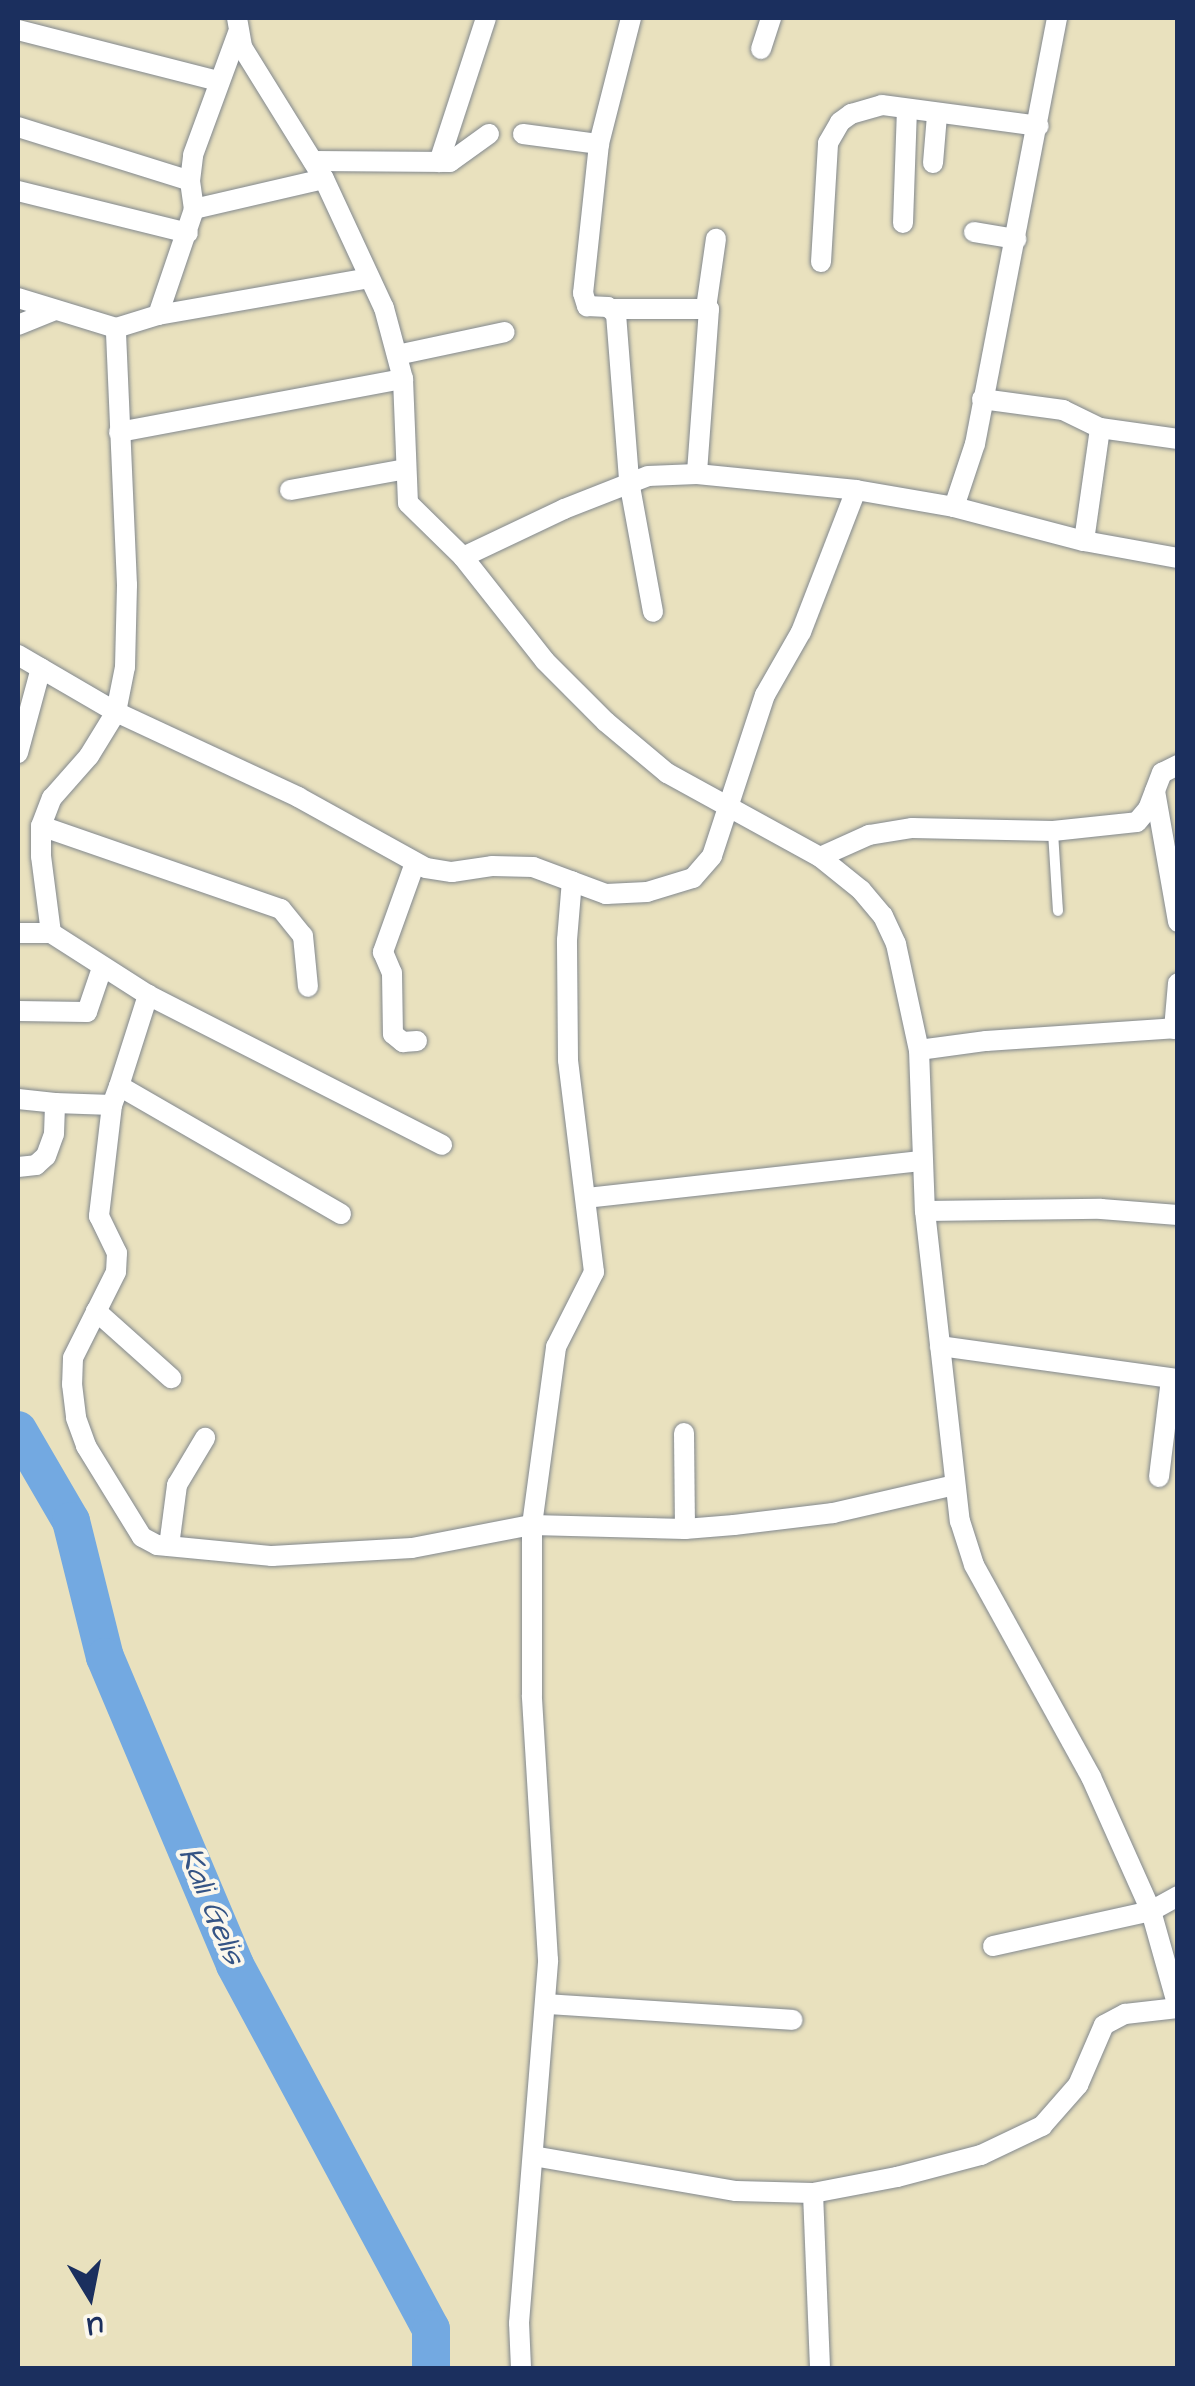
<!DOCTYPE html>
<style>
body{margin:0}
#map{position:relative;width:1195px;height:2386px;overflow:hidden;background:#e9e1be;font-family:"Architects Daughter",sans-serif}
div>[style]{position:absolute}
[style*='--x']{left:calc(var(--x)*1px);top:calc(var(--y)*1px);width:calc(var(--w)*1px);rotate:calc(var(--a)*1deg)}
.river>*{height:38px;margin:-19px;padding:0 19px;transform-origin:19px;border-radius:19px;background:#73a9e1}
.roads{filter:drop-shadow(0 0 2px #82888e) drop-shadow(0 0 2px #82888e)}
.service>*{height:10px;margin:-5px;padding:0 5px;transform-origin:5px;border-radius:5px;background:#fff}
.minor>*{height:20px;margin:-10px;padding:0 10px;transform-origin:10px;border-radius:10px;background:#fff}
span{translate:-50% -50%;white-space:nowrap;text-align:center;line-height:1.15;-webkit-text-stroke:8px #fbf7ec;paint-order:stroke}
.water-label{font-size:32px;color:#355485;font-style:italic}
.frame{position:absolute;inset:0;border:20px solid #1b2f5e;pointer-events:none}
.north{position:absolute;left:40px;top:2246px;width:100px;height:100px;-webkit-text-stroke:8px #fbf7ec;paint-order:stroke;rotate:170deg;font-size:28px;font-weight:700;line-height:40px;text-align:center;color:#1b2f5e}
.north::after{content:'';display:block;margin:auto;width:35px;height:45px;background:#1b2f5e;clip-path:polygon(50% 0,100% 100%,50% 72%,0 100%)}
</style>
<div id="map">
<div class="river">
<div style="--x:18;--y:1430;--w:105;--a:59.8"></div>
<div style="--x:71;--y:1521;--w:140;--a:76"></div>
<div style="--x:105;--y:1657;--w:334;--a:67.1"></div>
<div style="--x:235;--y:1965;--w:413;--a:61.7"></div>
<div style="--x:431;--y:2329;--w:39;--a:90"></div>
</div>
<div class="roads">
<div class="service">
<div style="--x:1053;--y:832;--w:79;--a:86.4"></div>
</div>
<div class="minor">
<div style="--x:237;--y:18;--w:29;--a:80"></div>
<div style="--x:242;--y:47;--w:155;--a:58.2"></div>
<div style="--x:324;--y:179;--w:142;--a:65.1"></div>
<div style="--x:384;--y:308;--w:73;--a:75"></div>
<div style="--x:403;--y:379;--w:124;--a:87.7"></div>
<div style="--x:408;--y:503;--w:77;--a:44.5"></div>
<div style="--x:463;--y:557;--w:132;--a:51.7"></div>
<div style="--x:545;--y:661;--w:86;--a:45"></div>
<div style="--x:606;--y:722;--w:80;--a:39.9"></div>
<div style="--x:667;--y:773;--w:175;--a:28.8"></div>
<div style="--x:820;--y:857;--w:53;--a:38.8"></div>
<div style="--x:861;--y:890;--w:34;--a:50"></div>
<div style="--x:883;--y:916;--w:31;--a:65"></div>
<div style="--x:896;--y:944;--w:108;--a:77.8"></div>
<div style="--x:919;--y:1050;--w:161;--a:87.9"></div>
<div style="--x:925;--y:1211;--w:312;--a:83.6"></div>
<div style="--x:960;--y:1521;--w:46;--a:72.3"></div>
<div style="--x:974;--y:1565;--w:242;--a:61.1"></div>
<div style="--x:1091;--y:1777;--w:147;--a:65.9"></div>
<div style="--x:1151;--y:1911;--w:100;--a:74.3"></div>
<div style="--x:631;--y:18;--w:130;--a:104.3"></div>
<div style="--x:599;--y:144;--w:150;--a:96.1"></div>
<div style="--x:583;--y:293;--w:14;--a:73"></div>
<div style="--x:587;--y:306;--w:21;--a:3"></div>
<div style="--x:608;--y:307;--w:11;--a:41"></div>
<div style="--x:616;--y:314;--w:168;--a:85.5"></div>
<div style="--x:629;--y:481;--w:133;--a:79.6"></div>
<div style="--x:18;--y:30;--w:206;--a:14.3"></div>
<div style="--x:761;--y:49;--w:33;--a:-72"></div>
<div style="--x:18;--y:127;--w:180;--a:17.4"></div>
<div style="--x:190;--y:181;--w:28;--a:82"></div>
<div style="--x:523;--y:134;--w:77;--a:7.5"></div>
<div style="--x:313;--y:161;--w:137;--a:0.4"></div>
<div style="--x:450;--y:162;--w:48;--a:-35.7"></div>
<div style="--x:439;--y:162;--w:151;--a:-71.9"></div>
<div style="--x:933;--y:163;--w:48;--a:-85.2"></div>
<div style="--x:190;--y:181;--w:26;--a:-83"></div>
<div style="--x:193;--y:155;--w:130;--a:-69.8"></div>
<div style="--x:18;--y:191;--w:175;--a:13.9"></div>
<div style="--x:903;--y:223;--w:114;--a:-88"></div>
<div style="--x:974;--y:232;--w:43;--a:9.5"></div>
<div style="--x:821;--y:262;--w:119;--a:-86.6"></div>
<div style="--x:828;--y:143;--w:24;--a:-60"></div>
<div style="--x:840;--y:122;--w:14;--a:-36"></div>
<div style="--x:851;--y:114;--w:32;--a:-16"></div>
<div style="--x:882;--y:105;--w:158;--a:7.6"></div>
<div style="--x:18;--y:298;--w:102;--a:17"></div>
<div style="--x:706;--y:308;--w:70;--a:-81.8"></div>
<div style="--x:613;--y:309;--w:96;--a:0"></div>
<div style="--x:709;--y:309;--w:165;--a:94.2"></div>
<div style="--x:158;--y:315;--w:214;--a:-9.9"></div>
<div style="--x:18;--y:325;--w:40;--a:-22"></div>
<div style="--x:397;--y:355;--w:110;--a:-12"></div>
<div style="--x:982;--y:399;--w:82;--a:7.7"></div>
<div style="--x:1063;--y:410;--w:41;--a:25.9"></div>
<div style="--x:1100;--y:428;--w:79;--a:8"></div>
<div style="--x:119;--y:432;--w:289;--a:-10.6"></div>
<div style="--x:290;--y:490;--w:117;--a:-10.3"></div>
<div style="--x:954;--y:507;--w:134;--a:14.7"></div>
<div style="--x:1084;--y:541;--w:96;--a:10.3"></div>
<div style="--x:1084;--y:541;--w:114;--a:-81.9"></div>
<div style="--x:463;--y:557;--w:112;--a:-25.4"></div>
<div style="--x:564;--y:509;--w:90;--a:-21.4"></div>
<div style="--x:648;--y:476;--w:49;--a:-2.3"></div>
<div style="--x:697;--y:474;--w:160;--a:5.7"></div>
<div style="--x:856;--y:490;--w:99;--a:9.8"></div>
<div style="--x:954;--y:507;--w:66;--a:-71.6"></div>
<div style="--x:975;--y:444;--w:434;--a:-79.1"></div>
<div style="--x:18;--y:655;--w:113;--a:30.2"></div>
<div style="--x:116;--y:712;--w:201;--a:25"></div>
<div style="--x:298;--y:797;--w:146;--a:29"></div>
<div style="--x:426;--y:868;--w:26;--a:9"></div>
<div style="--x:452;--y:872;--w:40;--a:-8.5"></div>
<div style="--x:492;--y:866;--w:41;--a:1.4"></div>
<div style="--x:533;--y:867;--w:78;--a:20.3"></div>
<div style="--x:606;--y:894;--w:41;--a:-2.8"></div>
<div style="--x:647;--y:892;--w:48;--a:-16.9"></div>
<div style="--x:693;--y:878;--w:29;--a:-49"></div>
<div style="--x:712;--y:856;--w:169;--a:-71.8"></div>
<div style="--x:765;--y:695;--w:73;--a:-60.3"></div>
<div style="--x:801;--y:632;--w:152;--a:-68.8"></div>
<div style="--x:18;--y:753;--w:88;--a:-74.9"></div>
<div style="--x:1155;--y:791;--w:133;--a:80"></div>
<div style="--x:41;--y:826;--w:254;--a:19.1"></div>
<div style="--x:281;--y:909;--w:35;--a:51"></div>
<div style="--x:303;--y:936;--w:51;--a:84.4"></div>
<div style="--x:820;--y:857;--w:54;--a:-24.2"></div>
<div style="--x:869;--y:835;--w:44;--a:-9.2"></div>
<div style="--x:912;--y:828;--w:141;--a:1.2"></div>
<div style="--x:1053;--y:831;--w:84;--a:-6.1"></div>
<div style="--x:1137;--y:822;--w:17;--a:-50"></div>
<div style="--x:1148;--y:809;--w:39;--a:-69"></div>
<div style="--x:1162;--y:773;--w:18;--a:-27"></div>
<div style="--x:415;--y:863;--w:95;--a:109.8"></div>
<div style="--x:383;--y:952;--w:23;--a:67"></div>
<div style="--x:392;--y:973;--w:61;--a:89.1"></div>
<div style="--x:393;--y:1034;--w:13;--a:39"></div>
<div style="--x:403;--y:1042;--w:14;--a:-4"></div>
<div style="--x:18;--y:933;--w:33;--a:0"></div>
<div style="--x:148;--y:995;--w:115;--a:-147.4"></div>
<div style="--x:51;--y:933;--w:78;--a:-97.4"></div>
<div style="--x:41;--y:856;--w:30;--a:-90"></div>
<div style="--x:41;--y:826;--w:30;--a:-69"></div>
<div style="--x:52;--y:798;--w:56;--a:-48.6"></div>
<div style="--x:89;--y:756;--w:52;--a:-58.5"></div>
<div style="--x:116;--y:712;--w:46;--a:-78.7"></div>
<div style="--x:125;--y:667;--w:82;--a:-88.6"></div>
<div style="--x:127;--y:585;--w:257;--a:-92.5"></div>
<div style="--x:116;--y:328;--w:44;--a:-17.2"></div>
<div style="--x:158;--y:315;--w:112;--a:-71.2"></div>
<div style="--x:194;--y:209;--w:133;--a:-13"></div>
<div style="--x:18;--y:1011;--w:69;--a:0.8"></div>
<div style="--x:87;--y:1012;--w:46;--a:-71.2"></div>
<div style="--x:1174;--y:1029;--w:46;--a:-85"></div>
<div style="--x:919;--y:1050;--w:68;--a:-7.7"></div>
<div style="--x:986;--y:1041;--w:192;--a:-3.9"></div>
<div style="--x:119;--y:1086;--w:96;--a:-72.3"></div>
<div style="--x:148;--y:995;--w:330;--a:27"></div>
<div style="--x:18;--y:1099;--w:37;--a:6"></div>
<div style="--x:18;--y:1167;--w:18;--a:-6"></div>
<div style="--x:36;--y:1165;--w:13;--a:-42"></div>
<div style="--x:46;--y:1156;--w:23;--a:-70"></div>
<div style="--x:54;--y:1134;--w:31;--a:-88"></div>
<div style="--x:55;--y:1103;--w:57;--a:2"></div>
<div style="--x:586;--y:1198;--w:338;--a:-6.3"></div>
<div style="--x:925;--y:1211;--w:176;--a:-0.7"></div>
<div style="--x:1101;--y:1209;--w:77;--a:4.5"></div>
<div style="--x:341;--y:1214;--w:256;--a:-150"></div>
<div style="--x:119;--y:1086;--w:20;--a:110"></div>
<div style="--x:112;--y:1105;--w:112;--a:96.7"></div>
<div style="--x:99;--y:1216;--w:41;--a:64.1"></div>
<div style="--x:117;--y:1253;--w:19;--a:93"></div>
<div style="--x:116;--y:1272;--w:96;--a:116.6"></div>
<div style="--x:73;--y:1358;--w:26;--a:92"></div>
<div style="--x:72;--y:1384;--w:34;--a:83"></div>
<div style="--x:76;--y:1418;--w:30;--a:70"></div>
<div style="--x:86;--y:1446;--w:107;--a:58.4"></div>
<div style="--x:142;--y:1537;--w:17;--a:28"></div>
<div style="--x:157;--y:1545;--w:116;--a:5.5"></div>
<div style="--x:272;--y:1556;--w:140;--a:-3.3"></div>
<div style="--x:412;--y:1548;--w:122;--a:-10.9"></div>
<div style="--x:532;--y:1525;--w:153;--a:1.5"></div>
<div style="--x:685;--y:1529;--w:49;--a:-4.7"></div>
<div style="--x:734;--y:1525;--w:100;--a:-6.9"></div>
<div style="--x:833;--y:1513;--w:125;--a:-12.9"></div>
<div style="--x:96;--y:1311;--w:101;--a:41.8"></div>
<div style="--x:940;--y:1346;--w:240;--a:7.9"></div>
<div style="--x:684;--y:1433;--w:96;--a:89.4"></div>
<div style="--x:1159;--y:1477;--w:99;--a:-83"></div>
<div style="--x:169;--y:1546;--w:62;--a:-82.5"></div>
<div style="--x:177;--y:1485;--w:55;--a:-59.2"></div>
<div style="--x:993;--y:1946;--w:162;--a:-12.5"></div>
<div style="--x:1151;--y:1911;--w:31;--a:-29"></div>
<div style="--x:547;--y:2004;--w:246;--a:3.7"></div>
<div style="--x:533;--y:2156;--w:206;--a:9.8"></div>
<div style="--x:736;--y:2191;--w:77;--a:1.5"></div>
<div style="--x:813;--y:2193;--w:86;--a:-10.8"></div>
<div style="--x:897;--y:2177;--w:87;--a:-14.7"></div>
<div style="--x:981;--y:2155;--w:68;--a:-25.4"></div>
<div style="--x:1042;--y:2126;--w:55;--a:-48.7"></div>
<div style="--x:1078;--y:2085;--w:65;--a:-66.6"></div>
<div style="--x:1104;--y:2025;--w:24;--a:-28"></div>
<div style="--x:1125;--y:2014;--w:53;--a:-6.5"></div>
<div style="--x:813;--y:2193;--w:175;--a:87.7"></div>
<div style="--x:521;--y:2368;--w:45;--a:-92.5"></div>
<div style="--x:519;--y:2323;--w:364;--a:-85.4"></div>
<div style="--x:548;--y:1960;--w:265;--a:-93.5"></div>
<div style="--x:532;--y:1695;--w:170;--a:-90"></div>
<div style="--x:532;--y:1525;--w:180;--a:-82.3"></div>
<div style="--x:556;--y:1347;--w:84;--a:-63.1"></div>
<div style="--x:594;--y:1272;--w:214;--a:-97"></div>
<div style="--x:568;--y:1060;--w:120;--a:-90.5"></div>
<div style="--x:567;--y:940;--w:59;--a:-85.2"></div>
</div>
</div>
<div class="water-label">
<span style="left:211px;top:1906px;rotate:67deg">Kali Gelis</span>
</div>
<div class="frame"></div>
<div class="north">U</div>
</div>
